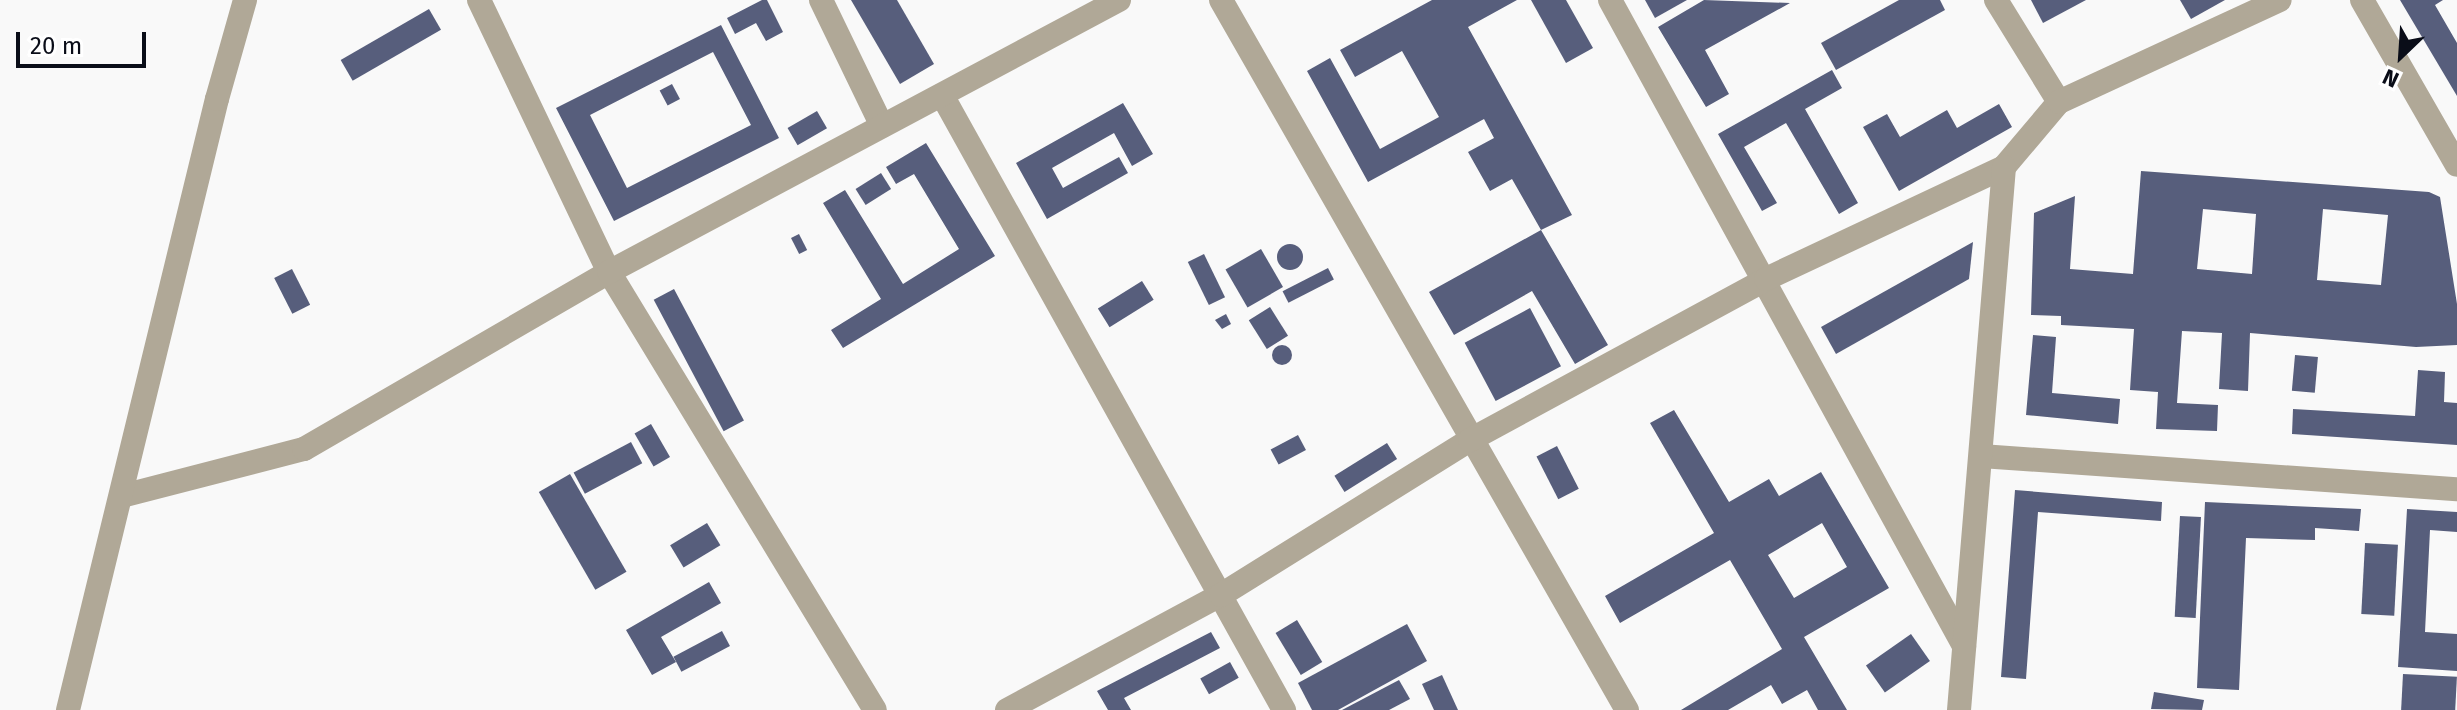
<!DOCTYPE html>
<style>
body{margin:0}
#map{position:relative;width:2457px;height:710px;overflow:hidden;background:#f9f9f9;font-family:"Fira Sans",sans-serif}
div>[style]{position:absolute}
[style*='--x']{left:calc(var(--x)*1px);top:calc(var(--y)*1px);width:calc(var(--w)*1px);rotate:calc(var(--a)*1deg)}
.building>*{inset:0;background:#575e7c;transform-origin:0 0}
.round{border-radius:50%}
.street>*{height:24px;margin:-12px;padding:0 12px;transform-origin:12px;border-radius:12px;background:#b0a897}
span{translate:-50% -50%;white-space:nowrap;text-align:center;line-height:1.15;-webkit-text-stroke:8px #fff;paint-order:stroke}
.north{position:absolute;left:2361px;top:16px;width:80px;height:80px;-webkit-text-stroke:6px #fff;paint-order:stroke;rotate:205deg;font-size:22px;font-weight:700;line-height:32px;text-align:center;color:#0a0d18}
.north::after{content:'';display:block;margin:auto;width:28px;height:36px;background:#0a0d18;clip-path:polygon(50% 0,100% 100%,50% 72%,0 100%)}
.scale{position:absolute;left:16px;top:32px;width:130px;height:36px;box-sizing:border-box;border:4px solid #0a0d18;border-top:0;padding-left:10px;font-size:24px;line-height:28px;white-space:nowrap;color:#0a0d18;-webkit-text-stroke:6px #fff;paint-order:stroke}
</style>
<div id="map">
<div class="building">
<div style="clip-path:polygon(762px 0,767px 0,783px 32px,766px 41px,756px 23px,735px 34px,727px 18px)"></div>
<div style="clip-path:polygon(851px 0,897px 0,934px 64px,900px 84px)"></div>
<div style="clip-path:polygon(1432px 0,1517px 0,1468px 27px,1572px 215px,1541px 230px,1608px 345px,1575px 364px,1532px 291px,1454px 335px,1429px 292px,1541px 230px,1512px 179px,1490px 191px,1468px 152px,1494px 138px,1484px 119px,1368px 182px,1307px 71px,1330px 58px,1380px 149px,1439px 117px,1402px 51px,1355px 77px,1340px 50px)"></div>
<div style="clip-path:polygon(1531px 0,1566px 0,1593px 48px,1566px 63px)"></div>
<div style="clip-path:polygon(1645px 0,1687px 0,1655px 18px)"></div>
<div style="clip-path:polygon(1704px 0,1790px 3px,1705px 50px,1729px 94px,1706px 107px,1658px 27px)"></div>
<div style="clip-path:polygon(1899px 0,1940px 0,1945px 10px,1836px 70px,1821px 43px)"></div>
<div style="clip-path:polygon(2031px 0,2086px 0,2043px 23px)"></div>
<div style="clip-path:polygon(2180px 0,2225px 0,2191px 19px)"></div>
<div style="clip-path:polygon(2400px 0,2443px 0,2435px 5px,2457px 43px,2457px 96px)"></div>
<div style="left:429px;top:9px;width:24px;height:102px;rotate:60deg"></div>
<div style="clip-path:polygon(evenodd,721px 25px,779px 138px,614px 221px,556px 108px,721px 25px,713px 52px,751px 125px,627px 188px,590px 115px,713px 52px)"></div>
<div style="clip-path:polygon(1832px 70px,1842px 88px,1805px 109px,1858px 203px,1839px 214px,1786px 123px,1744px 147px,1777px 203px,1762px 211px,1718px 134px)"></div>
<div style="left:672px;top:84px;width:17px;height:14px;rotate:62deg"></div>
<div style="clip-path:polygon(1123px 103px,1153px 154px,1132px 166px,1114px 133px,1052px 168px,1063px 188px,1119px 157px,1128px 173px,1047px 219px,1016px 163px)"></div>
<div style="clip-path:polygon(1999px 104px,2012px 127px,1899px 191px,1863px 127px,1887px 114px,1900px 137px,1947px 110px,1957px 128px)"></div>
<div style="left:817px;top:111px;width:20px;height:34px;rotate:60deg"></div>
<div style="clip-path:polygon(926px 143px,995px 256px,843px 348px,831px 330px,881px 299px,823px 203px,845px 190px,903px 284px,959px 249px,914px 174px,896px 184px,886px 167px)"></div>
<div style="clip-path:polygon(evenodd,2141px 171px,2429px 192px,2440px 197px,2457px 304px,2457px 345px,2416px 347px,2250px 333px,2248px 391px,2219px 389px,2222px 333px,2182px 331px,2177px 403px,2218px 405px,2217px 431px,2156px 429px,2158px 392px,2130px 390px,2134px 329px,2061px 325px,2061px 316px,2031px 315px,2034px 213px,2075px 196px,2070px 269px,2133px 274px,2141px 171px,2203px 209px,2256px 214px,2252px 274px,2197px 269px,2203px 209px,2141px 171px,2323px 209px,2388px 215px,2381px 285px,2317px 280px,2323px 209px)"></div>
<div style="left:881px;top:173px;width:19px;height:30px;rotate:58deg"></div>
<div style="left:799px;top:234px;width:18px;height:9px;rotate:63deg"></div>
<div style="clip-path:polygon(1973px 242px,1969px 279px,1836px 354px,1821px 327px)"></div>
<div class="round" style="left:1277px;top:244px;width:26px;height:26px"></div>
<div style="left:1261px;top:249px;width:44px;height:41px;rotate:60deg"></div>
<div style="left:1204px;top:254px;width:48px;height:18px;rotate:64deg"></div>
<div style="left:1328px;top:268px;width:13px;height:51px;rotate:63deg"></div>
<div style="left:292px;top:269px;width:40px;height:20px;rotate:63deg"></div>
<div style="left:1142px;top:281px;width:22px;height:52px;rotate:58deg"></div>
<div style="left:674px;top:289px;width:149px;height:23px;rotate:62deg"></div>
<div style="left:1270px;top:307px;width:34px;height:25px;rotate:58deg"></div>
<div style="left:1530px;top:308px;width:66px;height:74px;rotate:62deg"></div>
<div style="clip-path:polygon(1226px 314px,1231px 324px,1222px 329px,1215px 320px)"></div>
<div style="clip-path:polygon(2033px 335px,2056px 337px,2052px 393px,2120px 399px,2118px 424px,2026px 415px)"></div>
<div class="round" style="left:1272px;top:345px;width:20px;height:20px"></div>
<div style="left:2295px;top:355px;width:23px;height:36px;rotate:5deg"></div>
<div style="clip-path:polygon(2418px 370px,2445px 372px,2444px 402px,2457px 403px,2457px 445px,2292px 434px,2293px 409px,2415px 416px)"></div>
<div style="clip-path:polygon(evenodd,1674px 410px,1729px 502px,1769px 479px,1779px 496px,1821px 472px,1889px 588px,1804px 637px,1847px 710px,1818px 710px,1807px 690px,1782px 704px,1771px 685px,1728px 710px,1681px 710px,1782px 649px,1730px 560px,1620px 623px,1605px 596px,1714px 533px,1650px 423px,1674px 410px,1822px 523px,1847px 567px,1794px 598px,1768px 555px,1822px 523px)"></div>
<div style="left:651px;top:424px;width:38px;height:19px;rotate:60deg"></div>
<div style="left:1298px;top:435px;width:17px;height:31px;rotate:62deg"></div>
<div style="left:631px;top:442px;width:24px;height:65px;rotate:62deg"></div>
<div style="left:1387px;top:443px;width:19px;height:62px;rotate:58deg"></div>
<div style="left:1557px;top:446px;width:48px;height:23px;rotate:63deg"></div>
<div style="left:570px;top:474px;width:113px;height:36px;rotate:60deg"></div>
<div style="clip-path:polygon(2015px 490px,2162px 502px,2161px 521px,2038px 512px,2026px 679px,2001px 677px)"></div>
<div style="clip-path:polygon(2205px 502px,2361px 509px,2359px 531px,2315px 528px,2315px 540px,2246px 538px,2239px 690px,2197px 688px)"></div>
<div style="clip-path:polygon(2407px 509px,2457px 512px,2457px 532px,2430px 530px,2425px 632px,2457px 634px,2457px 671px,2398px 667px)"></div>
<div style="left:2180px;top:516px;width:21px;height:101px;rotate:3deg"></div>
<div style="left:707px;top:523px;width:26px;height:43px;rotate:59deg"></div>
<div style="left:2365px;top:543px;width:33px;height:71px;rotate:3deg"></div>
<div style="clip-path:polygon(709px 582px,721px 603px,661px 637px,676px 662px,652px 675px,626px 630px)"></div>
<div style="left:1297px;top:620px;width:49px;height:25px;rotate:59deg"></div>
<div style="clip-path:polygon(1407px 624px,1427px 661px,1338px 710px,1312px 710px,1298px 683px)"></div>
<div style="left:722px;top:631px;width:17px;height:55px;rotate:62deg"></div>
<div style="clip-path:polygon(1211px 632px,1220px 648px,1124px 698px,1131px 710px,1108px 710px,1097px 691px)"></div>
<div style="left:1911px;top:634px;width:33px;height:55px;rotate:55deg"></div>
<div style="left:1230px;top:662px;width:18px;height:34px;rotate:61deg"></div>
<div style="left:2403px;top:674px;width:54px;height:36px;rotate:3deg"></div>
<div style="clip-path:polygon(1442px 675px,1458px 710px,1434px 710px,1422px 684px)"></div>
<div style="clip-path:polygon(1399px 680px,1410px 699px,1389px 710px,1342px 710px)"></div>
<div style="clip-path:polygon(2154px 692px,2204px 700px,2202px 710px,2151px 709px)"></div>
</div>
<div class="street">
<div style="--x:479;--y:0;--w:301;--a:64.5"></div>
<div style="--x:609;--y:272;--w:512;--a:58.73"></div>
<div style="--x:821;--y:0;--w:140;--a:64.2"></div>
<div style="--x:1221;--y:0;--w:818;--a:60.24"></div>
<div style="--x:1610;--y:0;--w:737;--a:61.28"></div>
<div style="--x:1996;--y:0;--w:120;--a:58.3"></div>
<div style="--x:2362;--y:0;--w:190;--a:60.1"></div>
<div style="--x:942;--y:95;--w:704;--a:60.92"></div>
<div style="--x:1981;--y:456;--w:477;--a:4"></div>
<div style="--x:122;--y:496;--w:188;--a:-14.5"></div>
<div style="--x:304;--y:449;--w:353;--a:-30.1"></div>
<div style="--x:609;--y:272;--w:578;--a:-28.07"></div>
<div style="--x:68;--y:710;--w:629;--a:-76.3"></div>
<div style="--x:217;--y:99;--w:103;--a:-74.2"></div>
<div style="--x:1007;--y:710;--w:243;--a:-28.3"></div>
<div style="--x:1221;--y:595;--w:293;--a:-31.9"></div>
<div style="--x:1470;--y:440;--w:337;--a:-28.5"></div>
<div style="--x:1766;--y:279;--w:263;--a:-25.2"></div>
<div style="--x:2004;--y:167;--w:85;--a:-49.8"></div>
<div style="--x:2059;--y:102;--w:243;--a:-24.8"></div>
<div style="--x:1959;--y:710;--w:545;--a:-85.26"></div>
</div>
<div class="north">N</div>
<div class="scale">20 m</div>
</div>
